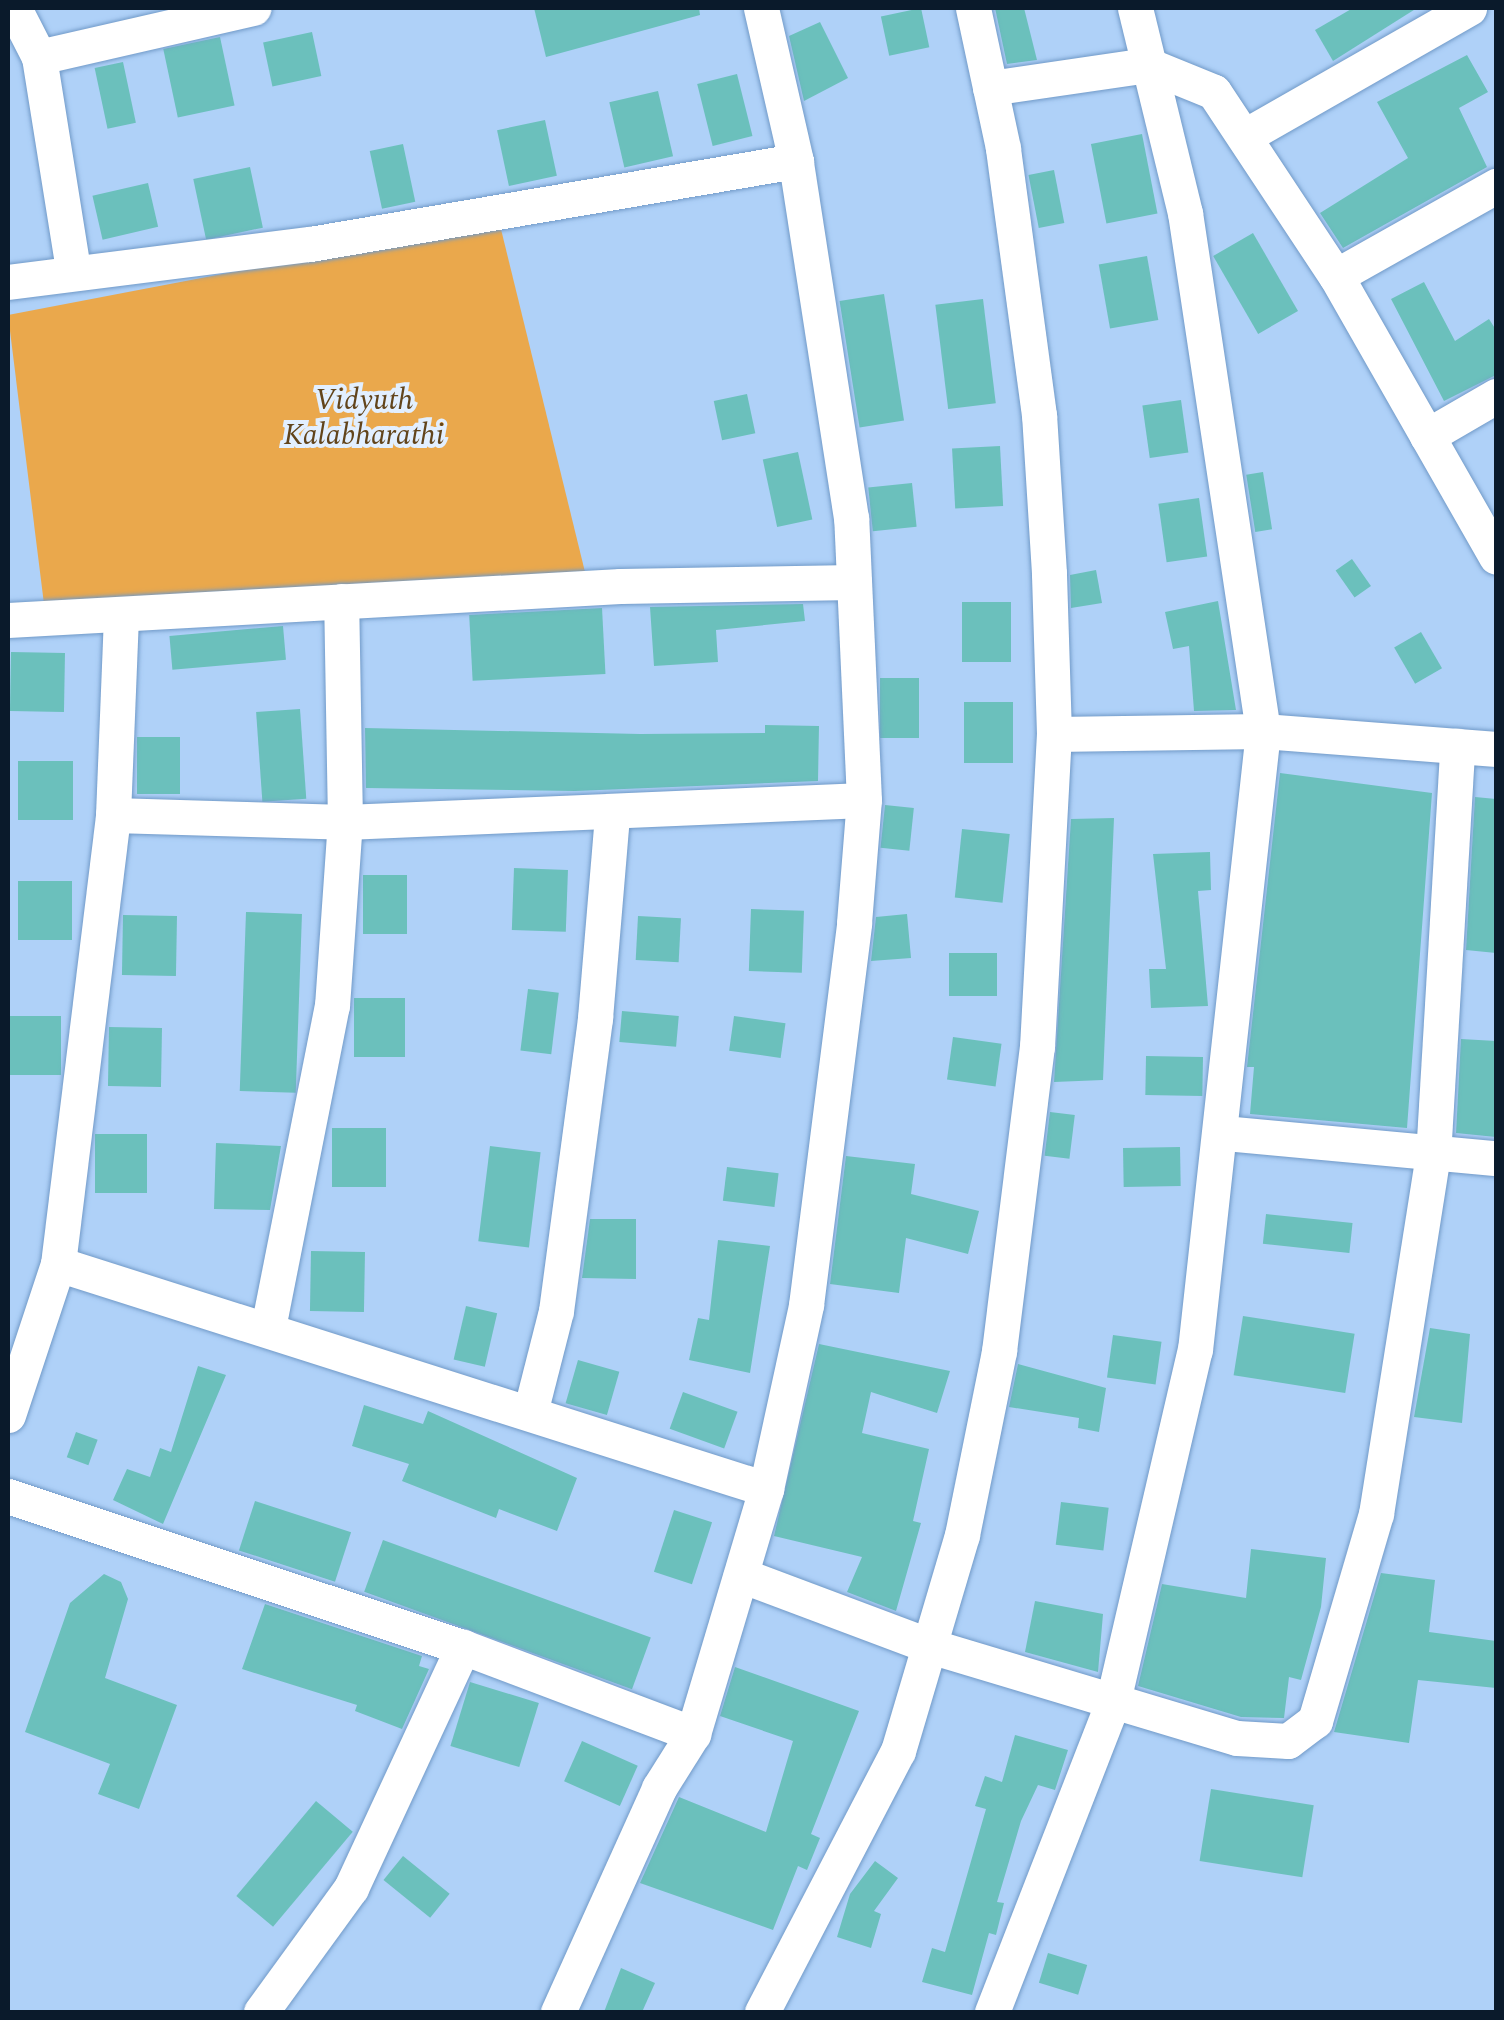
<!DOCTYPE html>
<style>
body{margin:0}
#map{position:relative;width:1504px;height:2020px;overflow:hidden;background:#afd1f8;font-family:Spectral,serif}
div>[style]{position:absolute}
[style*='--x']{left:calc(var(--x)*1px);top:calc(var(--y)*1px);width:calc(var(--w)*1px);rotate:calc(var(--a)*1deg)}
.green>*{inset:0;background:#eaa84c}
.building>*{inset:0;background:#6bc0bc;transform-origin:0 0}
.roads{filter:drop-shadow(0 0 2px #719ac8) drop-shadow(0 0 2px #719ac8)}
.minor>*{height:35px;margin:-17.5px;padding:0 17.5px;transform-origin:17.5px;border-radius:17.5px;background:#fff}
span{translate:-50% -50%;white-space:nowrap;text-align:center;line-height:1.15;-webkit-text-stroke:8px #e2efff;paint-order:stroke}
.park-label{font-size:30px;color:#62441b;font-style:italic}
.frame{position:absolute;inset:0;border:10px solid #0a1a2b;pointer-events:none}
</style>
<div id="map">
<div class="green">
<div style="clip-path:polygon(499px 221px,585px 572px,44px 604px,8px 315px)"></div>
</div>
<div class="building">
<div style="clip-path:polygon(534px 8px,699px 8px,700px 15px,546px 57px)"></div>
<div style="left:921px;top:8px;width:40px;height:41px;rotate:78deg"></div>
<div style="clip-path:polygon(995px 8px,1024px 8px,1037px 60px,1007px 64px)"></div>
<div style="clip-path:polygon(1353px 8px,1417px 8px,1333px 61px,1315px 30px)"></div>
<div style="clip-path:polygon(820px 22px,848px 78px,804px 101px,789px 36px)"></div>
<div style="left:312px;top:32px;width:45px;height:50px;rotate:78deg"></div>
<div style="left:220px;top:37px;width:70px;height:58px;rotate:78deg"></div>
<div style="clip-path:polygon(1467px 55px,1488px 92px,1459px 108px,1487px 167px,1343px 248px,1320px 213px,1408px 158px,1377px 102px)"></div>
<div style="left:123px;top:62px;width:62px;height:29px;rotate:78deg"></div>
<div style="left:737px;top:74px;width:64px;height:41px;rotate:76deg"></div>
<div style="left:658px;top:91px;width:67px;height:50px;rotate:77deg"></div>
<div style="left:545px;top:120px;width:57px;height:49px;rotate:78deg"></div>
<div style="left:1142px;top:134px;width:81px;height:52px;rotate:79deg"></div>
<div style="left:403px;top:144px;width:59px;height:34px;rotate:78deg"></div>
<div style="left:250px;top:167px;width:62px;height:58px;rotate:78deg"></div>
<div style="left:1054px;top:170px;width:54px;height:26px;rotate:79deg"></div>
<div style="left:148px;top:183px;width:45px;height:57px;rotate:77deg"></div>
<div style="left:1253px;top:233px;width:90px;height:46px;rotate:60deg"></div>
<div style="left:1147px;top:256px;width:65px;height:49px;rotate:80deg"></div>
<div style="clip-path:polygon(1424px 282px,1455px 341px,1489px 319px,1496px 330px,1496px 375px,1444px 401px,1391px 299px)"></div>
<div style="left:884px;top:294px;width:128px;height:45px;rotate:81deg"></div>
<div style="left:983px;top:299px;width:105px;height:48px;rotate:83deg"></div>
<div style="left:747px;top:394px;width:40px;height:34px;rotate:78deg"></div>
<div style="left:1181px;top:400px;width:53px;height:39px;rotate:82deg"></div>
<div style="left:1000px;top:446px;width:60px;height:48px;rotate:87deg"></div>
<div style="left:798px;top:452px;width:69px;height:36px;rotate:78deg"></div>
<div style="left:1263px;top:472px;width:58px;height:17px;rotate:81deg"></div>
<div style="left:912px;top:483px;width:44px;height:44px;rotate:84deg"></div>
<div style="left:1199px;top:498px;width:59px;height:41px;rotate:82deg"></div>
<div style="left:1352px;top:559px;width:33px;height:20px;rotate:55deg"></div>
<div style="clip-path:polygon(1096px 570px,1102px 603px,1071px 608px,1070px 575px)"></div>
<div style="clip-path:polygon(1218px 601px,1236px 710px,1194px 711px,1189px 646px,1173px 649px,1165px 612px)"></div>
<div style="left:962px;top:602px;width:49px;height:60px"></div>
<div style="clip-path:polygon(803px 604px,805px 621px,716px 630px,718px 662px,654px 666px,650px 607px)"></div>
<div style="left:602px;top:608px;width:66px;height:133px;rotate:87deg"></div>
<div style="left:283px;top:626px;width:34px;height:114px;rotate:85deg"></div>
<div style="left:1421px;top:632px;width:42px;height:31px;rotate:60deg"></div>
<div style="left:11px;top:652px;width:54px;height:59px;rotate:1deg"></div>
<div style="left:880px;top:678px;width:39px;height:60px"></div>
<div style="left:1013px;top:702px;width:61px;height:49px;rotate:90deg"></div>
<div style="left:300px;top:709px;width:90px;height:44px;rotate:86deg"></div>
<div style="clip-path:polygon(765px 725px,819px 726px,818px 781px,575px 791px,366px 788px,365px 728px,640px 734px,765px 733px)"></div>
<div style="left:137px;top:737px;width:43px;height:57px"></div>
<div style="left:18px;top:761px;width:55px;height:59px"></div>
<div style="clip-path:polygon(1280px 773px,1432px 793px,1407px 1128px,1250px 1114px,1254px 1067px,1247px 1067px)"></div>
<div style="clip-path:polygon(1475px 797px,1496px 799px,1496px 953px,1466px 950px)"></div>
<div style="left:885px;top:805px;width:29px;height:43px;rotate:6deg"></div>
<div style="clip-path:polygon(1114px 818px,1103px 1080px,1054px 1082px,1071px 819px)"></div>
<div style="left:962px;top:829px;width:48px;height:69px;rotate:6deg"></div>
<div style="clip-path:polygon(1210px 852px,1211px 890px,1198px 891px,1208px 1006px,1151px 1008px,1149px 969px,1166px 969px,1153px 854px)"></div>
<div style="left:514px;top:868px;width:54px;height:62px;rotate:2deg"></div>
<div style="left:363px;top:875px;width:44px;height:59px"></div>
<div style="left:18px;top:881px;width:54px;height:59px"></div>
<div style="left:751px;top:909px;width:53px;height:62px;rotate:2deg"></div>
<div style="left:246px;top:912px;width:56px;height:179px;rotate:2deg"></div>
<div style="clip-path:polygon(907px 914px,911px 958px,871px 961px,876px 917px)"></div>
<div style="left:123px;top:915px;width:54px;height:60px;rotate:1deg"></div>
<div style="left:638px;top:916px;width:43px;height:44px;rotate:3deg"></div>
<div style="left:949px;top:953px;width:48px;height:43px"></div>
<div style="left:528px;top:989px;width:31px;height:62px;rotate:7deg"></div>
<div style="left:354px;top:998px;width:51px;height:59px"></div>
<div style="left:622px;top:1011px;width:57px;height:31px;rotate:5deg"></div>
<div style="left:8px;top:1016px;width:53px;height:59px"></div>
<div style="left:734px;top:1016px;width:52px;height:35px;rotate:8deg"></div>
<div style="left:109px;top:1027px;width:53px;height:59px;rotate:1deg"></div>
<div style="left:953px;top:1037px;width:49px;height:43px;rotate:8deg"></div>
<div style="clip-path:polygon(1461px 1039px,1496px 1041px,1496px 1137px,1456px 1133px)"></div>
<div style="left:1203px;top:1057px;width:39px;height:57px;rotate:91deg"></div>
<div style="left:1050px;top:1112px;width:25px;height:44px;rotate:7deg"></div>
<div style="left:332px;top:1128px;width:54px;height:59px"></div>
<div style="left:95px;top:1134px;width:52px;height:59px"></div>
<div style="clip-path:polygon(216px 1143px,281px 1146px,270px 1210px,214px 1209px)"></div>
<div style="left:490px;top:1146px;width:51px;height:96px;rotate:7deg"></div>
<div style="left:1180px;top:1147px;width:39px;height:57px;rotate:89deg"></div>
<div style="clip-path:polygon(846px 1156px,915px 1164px,911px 1194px,979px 1211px,968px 1254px,906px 1238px,899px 1293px,830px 1284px)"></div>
<div style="left:727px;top:1167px;width:52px;height:34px;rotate:7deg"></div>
<div style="left:1266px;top:1214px;width:87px;height:30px;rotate:6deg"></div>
<div style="clip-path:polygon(590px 1219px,636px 1219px,636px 1279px,582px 1278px)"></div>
<div style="clip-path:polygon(718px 1240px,770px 1246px,750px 1373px,689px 1360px,698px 1318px,709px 1320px)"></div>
<div style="left:311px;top:1251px;width:54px;height:60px;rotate:1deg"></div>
<div style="left:466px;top:1306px;width:32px;height:55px;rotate:13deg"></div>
<div style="left:1243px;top:1316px;width:113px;height:60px;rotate:9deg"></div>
<div style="clip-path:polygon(1430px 1328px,1470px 1334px,1462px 1423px,1414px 1417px)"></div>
<div style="left:1113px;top:1335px;width:49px;height:43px;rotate:8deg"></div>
<div style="clip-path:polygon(819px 1344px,950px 1371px,937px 1413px,871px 1392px,862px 1433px,929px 1449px,913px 1521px,921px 1523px,896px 1611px,847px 1592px,862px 1557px,774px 1536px)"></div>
<div style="left:578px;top:1360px;width:43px;height:45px;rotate:16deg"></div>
<div style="clip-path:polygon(1018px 1364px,1106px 1388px,1099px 1432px,1078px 1428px,1079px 1418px,1009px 1407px)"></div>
<div style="clip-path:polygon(198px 1366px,226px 1375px,163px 1524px,113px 1500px,127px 1469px,150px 1477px,160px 1448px,171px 1452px)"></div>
<div style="left:683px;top:1392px;width:58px;height:39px;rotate:20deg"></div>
<div style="clip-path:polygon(364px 1405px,423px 1424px,428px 1411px,577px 1478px,557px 1531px,499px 1509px,496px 1518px,402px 1481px,409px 1464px,352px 1446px)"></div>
<div style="left:76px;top:1432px;width:23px;height:27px;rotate:20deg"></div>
<div style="left:255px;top:1501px;width:101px;height:52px;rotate:18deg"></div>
<div style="left:1061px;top:1502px;width:48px;height:43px;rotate:7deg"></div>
<div style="left:674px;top:1510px;width:40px;height:65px;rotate:18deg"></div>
<div style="left:383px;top:1540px;width:285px;height:55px;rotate:20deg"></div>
<div style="clip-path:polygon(1251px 1549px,1326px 1558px,1321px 1607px,1301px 1680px,1289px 1677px,1284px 1718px,1241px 1717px,1138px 1686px,1162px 1584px,1246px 1598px)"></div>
<div style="clip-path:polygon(1381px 1573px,1435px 1580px,1429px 1632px,1496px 1641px,1496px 1688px,1418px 1680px,1409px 1743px,1334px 1732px)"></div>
<div style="clip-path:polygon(104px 1574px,121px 1582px,128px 1599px,105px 1678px,177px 1705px,139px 1809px,98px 1794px,110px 1764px,25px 1732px,70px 1603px)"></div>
<div style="clip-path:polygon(1035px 1601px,1103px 1614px,1098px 1672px,1025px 1652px)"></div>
<div style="clip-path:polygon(265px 1604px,422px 1656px,419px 1666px,429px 1669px,402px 1729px,355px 1711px,357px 1705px,242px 1669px)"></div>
<div style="clip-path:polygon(735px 1667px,859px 1711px,811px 1834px,820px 1838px,807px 1870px,798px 1866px,773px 1930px,640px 1883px,679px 1797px,766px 1832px,793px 1741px,720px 1716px)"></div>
<div style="left:470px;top:1682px;width:72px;height:67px;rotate:17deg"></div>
<div style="clip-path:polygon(1015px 1735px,1068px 1750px,1055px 1790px,1038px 1785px,1021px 1821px,997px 1902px,1004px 1903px,996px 1935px,989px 1933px,972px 1995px,922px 1982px,932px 1948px,945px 1952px,986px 1809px,975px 1806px,985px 1776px,1002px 1782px)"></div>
<div style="left:582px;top:1741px;width:61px;height:44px;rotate:24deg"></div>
<div style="left:1211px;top:1789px;width:104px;height:73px;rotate:9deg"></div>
<div style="left:316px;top:1801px;width:48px;height:124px;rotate:40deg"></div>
<div style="left:403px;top:1856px;width:60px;height:31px;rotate:39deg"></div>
<div style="clip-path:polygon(875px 1861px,898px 1878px,874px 1911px,881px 1914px,871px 1948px,837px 1937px,850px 1894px)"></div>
<div style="left:1048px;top:1953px;width:41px;height:31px;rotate:17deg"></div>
<div style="clip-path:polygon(621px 1968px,655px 1983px,642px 2012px,604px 2012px)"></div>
</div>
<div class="roads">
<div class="minor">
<div style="--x:14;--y:8;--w:55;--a:63"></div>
<div style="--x:39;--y:57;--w:216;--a:80.9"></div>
<div style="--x:39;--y:57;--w:220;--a:-12.9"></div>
<div style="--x:990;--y:88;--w:160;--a:-8.3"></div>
<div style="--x:1148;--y:65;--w:71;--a:22.2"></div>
<div style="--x:1214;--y:92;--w:221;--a:56.5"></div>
<div style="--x:1336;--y:276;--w:323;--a:60.3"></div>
<div style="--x:1245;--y:136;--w:258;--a:-29.7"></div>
<div style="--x:1336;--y:276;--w:184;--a:-29.4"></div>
<div style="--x:8;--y:282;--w:304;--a:-7.2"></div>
<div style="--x:310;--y:244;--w:493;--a:-9.7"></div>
<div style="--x:1427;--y:436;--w:80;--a:-30.1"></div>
<div style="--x:8;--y:620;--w:613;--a:-3.18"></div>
<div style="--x:620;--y:586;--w:234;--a:-1"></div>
<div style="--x:1054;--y:734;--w:209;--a:-0.8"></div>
<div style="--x:1263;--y:731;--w:234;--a:4.4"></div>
<div style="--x:113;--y:815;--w:232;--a:1.7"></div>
<div style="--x:345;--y:822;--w:519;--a:-2.43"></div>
<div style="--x:1224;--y:1133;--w:273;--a:5.3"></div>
<div style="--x:58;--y:1264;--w:743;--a:17.63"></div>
<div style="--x:268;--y:1328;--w:328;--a:-78.8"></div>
<div style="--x:332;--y:1006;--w:184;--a:-86"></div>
<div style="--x:345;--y:822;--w:221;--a:-91"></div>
<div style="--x:531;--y:1409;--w:101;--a:-75.7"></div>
<div style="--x:556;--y:1311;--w:296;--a:-82.4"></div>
<div style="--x:595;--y:1018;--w:205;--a:-85.2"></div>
<div style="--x:8;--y:1415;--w:159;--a:-71.7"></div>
<div style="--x:58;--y:1264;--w:452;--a:-83"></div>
<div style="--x:113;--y:815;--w:200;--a:-87.7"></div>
<div style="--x:8;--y:1496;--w:479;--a:18.4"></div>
<div style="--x:463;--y:1647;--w:246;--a:20.7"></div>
<div style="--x:741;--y:1575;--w:202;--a:20.6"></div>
<div style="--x:930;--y:1646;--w:320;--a:16.7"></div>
<div style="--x:1237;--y:1738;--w:51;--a:3.4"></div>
<div style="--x:1288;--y:1741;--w:34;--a:-37"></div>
<div style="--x:1315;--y:1721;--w:216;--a:-73.6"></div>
<div style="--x:1376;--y:1514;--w:363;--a:-81"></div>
<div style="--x:1433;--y:1156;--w:411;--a:-86.6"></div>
<div style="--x:261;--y:2012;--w:153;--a:-54"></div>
<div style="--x:351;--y:1888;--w:266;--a:-65.1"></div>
<div style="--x:558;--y:2012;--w:246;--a:-65.7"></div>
<div style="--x:659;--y:1788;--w:64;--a:-57.8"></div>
<div style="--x:693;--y:1734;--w:256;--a:-73.4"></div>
<div style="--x:766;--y:1489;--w:188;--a:-77.7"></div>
<div style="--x:806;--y:1305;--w:385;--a:-82.8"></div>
<div style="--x:854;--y:923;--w:123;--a:-85.4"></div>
<div style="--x:864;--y:800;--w:282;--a:-92.6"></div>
<div style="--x:851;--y:518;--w:361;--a:-98.8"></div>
<div style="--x:796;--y:161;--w:157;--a:-102.9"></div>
<div style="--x:762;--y:2012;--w:294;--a:-62.5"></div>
<div style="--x:898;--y:1751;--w:225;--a:-73.5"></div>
<div style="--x:962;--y:1535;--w:188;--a:-78.6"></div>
<div style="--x:999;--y:1351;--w:306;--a:-82.9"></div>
<div style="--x:1037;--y:1047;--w:313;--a:-86.9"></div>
<div style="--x:1054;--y:734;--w:161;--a:-91.8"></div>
<div style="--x:1049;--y:573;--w:158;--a:-93.6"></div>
<div style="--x:1039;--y:415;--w:269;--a:-97.7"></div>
<div style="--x:1003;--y:148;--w:143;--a:-102.1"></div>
<div style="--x:992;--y:2012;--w:334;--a:-68.7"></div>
<div style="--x:1113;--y:1701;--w:360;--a:-76.9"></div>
<div style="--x:1195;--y:1350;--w:623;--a:-83.73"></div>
<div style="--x:1263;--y:731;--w:524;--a:-98.56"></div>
<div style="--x:1185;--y:213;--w:211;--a:-103.7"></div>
</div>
</div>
<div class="park-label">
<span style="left:364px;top:417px">Vidyuth<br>Kalabharathi</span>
</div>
<div class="frame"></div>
</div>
